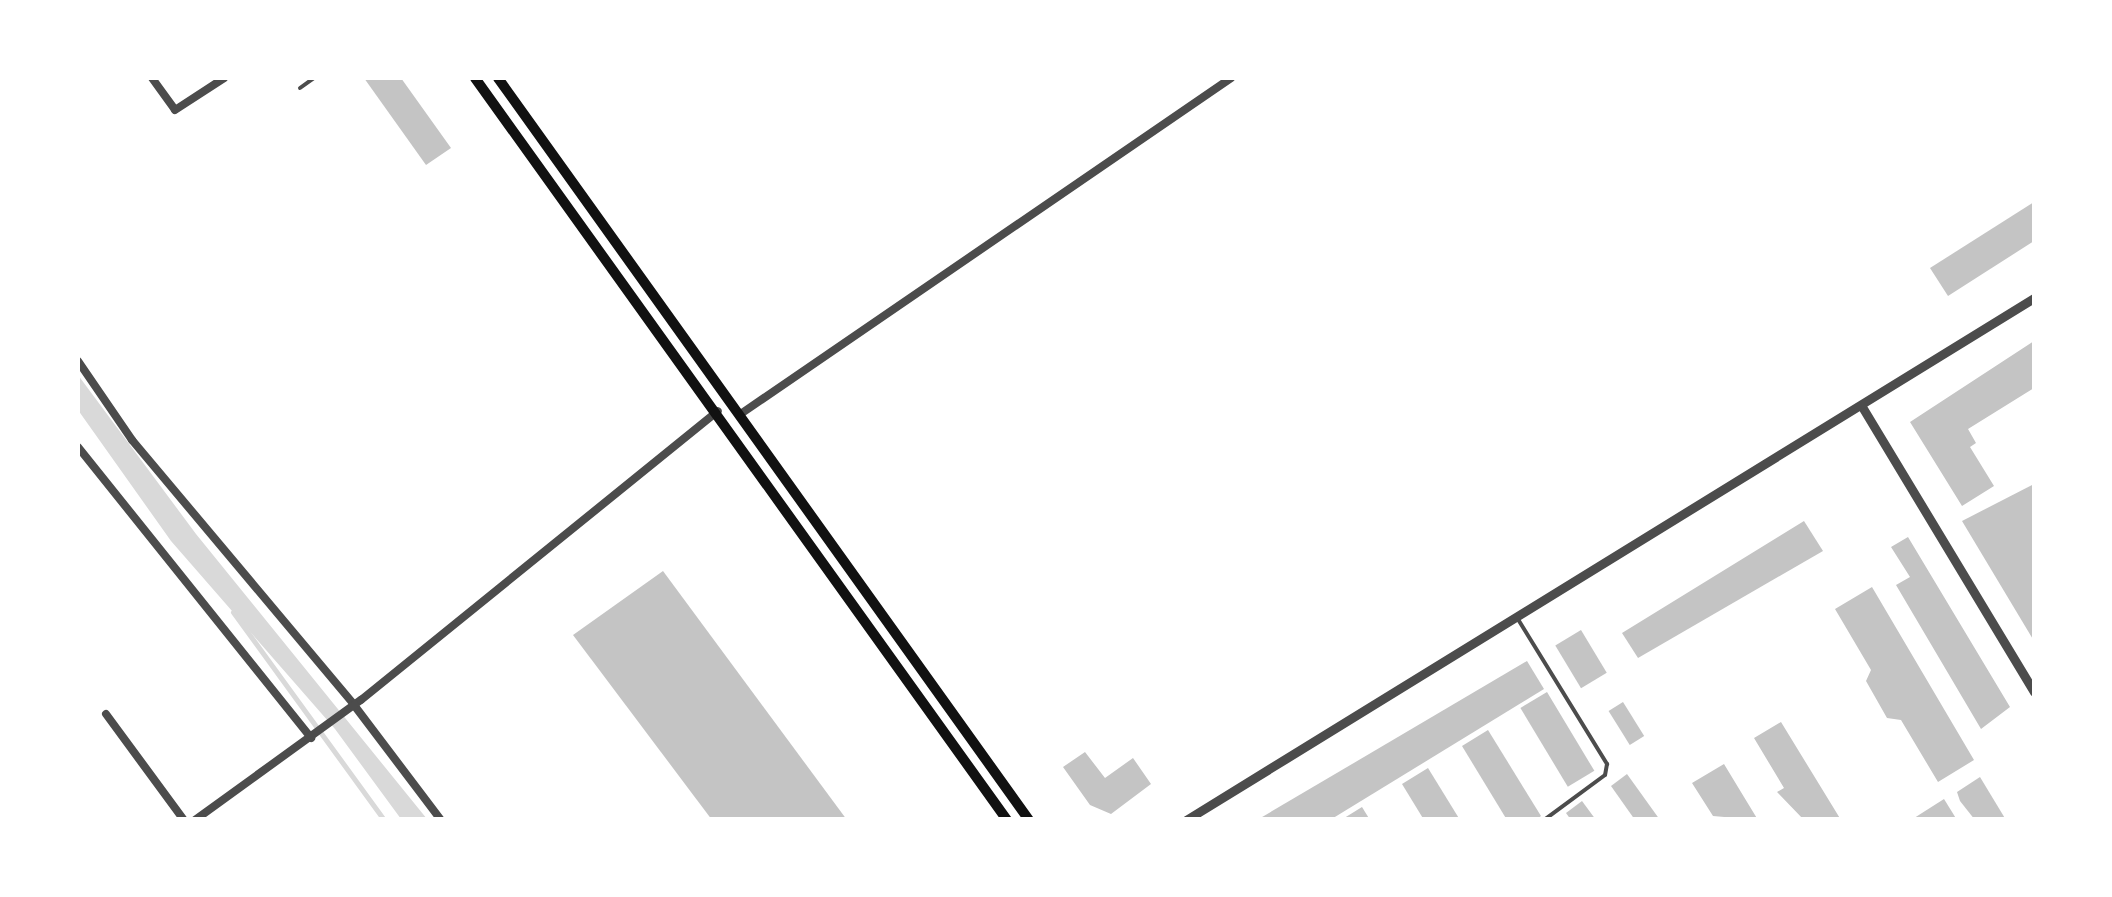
<!DOCTYPE html>
<style>
body{margin:0}
#map{position:relative;width:2112px;height:897px;overflow:hidden;background:#fff;font-family:"Space Grotesk",sans-serif}
div>[style]{position:absolute}
[style*='--x']{left:calc(var(--x)*1px);top:calc(var(--y)*1px);width:calc(var(--w)*1px);rotate:calc(var(--a)*1deg)}
.water>*{inset:0;background:#d9d9d9}
.stream>*{height:5px;margin:-2.5px;padding:0 2.5px;transform-origin:2.5px;border-radius:2.5px;background:#d9d9d9}
.building>*{inset:0;background:#c4c4c4;transform-origin:0 0}
.service>*{height:4px;margin:-2px;padding:0 2px;transform-origin:2px;border-radius:2px;background:#4c4c4c}
.minor>*{height:8px;margin:-4px;padding:0 4px;transform-origin:4px;border-radius:4px;background:#4c4c4c}
.tertiary>*{height:9px;margin:-4.5px;padding:0 4.5px;transform-origin:4.5px;border-radius:4.5px;background:#4c4c4c}
.secondary>*{height:10px;margin:-5px;padding:0 5px;transform-origin:5px;border-radius:5px;background:#111}
span{translate:-50% -50%;white-space:nowrap;text-align:center;line-height:1.15;-webkit-text-stroke:8px #fff;paint-order:stroke}
.frame{position:absolute;inset:0;border:80px solid #fff;pointer-events:none}
</style>
<div id="map">
<div class="water">
<div style="clip-path:polygon(78px 375px,196px 534px,427px 819px,401px 819px,335px 729px,171px 541px,78px 410px)"></div>
</div>
<div class="stream">
<div style="--x:233;--y:612;--w:257;--a:54"></div>
</div>
<div class="building">
<div style="clip-path:polygon(364px 78px,401px 78px,451px 148px,426px 165px)"></div>
<div style="clip-path:polygon(2034px 202px,2034px 241px,1948px 296px,1930px 268px)"></div>
<div style="clip-path:polygon(2034px 341px,2034px 388px,1968px 429px,1976px 443px,1970px 447px,1994px 486px,1962px 506px,1910px 422px)"></div>
<div style="clip-path:polygon(2034px 484px,2034px 641px,1962px 521px)"></div>
<div style="clip-path:polygon(1804px 521px,1823px 551px,1638px 658px,1622px 633px)"></div>
<div style="clip-path:polygon(1908px 537px,2010px 707px,1981px 729px,1896px 585px,1910px 577px,1891px 547px)"></div>
<div style="clip-path:polygon(663px 571px,847px 820px,712px 820px,573px 635px)"></div>
<div style="clip-path:polygon(1872px 587px,1974px 760px,1938px 782px,1901px 720px,1887px 718px,1866px 681px,1871px 670px,1835px 609px)"></div>
<div style="left:1581px;top:630px;width:50px;height:30px;rotate:59deg"></div>
<div style="clip-path:polygon(1527px 661px,1544px 689px,1330px 820px,1257px 820px)"></div>
<div style="left:1547px;top:692px;width:92px;height:31px;rotate:59deg"></div>
<div style="left:1623px;top:702px;width:40px;height:17px;rotate:58deg"></div>
<div style="clip-path:polygon(1781px 722px,1841px 820px,1804px 820px,1777px 792px,1784px 788px,1754px 738px)"></div>
<div style="clip-path:polygon(1488px 730px,1541px 816px,1536px 820px,1507px 820px,1462px 746px)"></div>
<div style="clip-path:polygon(1085px 752px,1105px 778px,1133px 758px,1151px 784px,1111px 814px,1090px 805px,1063px 767px)"></div>
<div style="clip-path:polygon(1724px 764px,1744px 797px,1758px 820px,1713px 816px,1692px 783px)"></div>
<div style="clip-path:polygon(1428px 768px,1460px 820px,1424px 820px,1402px 784px)"></div>
<div style="clip-path:polygon(1627px 774px,1660px 820px,1635px 820px,1611px 786px)"></div>
<div style="clip-path:polygon(1980px 777px,2006px 820px,1975px 820px,1960px 801px,1957px 792px)"></div>
<div style="clip-path:polygon(1944px 799px,1957px 820px,1911px 820px)"></div>
<div style="clip-path:polygon(1582px 801px,1596px 820px,1571px 820px,1566px 813px)"></div>
<div style="clip-path:polygon(1362px 807px,1370px 820px,1341px 820px)"></div>
</div>
<div class="service">
<div style="--x:300;--y:88;--w:17;--a:-36"></div>
<div style="--x:1516;--y:616;--w:174;--a:58.4"></div>
<div style="--x:1607;--y:764;--w:11;--a:100"></div>
<div style="--x:1605;--y:775;--w:76;--a:143.6"></div>
</div>
<div class="minor">
<div style="--x:152;--y:78;--w:39;--a:54"></div>
<div style="--x:175;--y:110;--w:59;--a:-33.1"></div>
<div style="--x:78;--y:361;--w:96;--a:55.6"></div>
<div style="--x:132;--y:440;--w:346;--a:50"></div>
<div style="--x:354;--y:705;--w:144;--a:52.9"></div>
<div style="--x:742;--y:413;--w:593;--a:-34.41"></div>
<div style="--x:78;--y:447;--w:373;--a:51.3"></div>
<div style="--x:106;--y:714;--w:132;--a:53.7"></div>
<div style="--x:195;--y:820;--w:205;--a:-35.9"></div>
<div style="--x:361;--y:700;--w:459;--a:-39"></div>
</div>
<div class="tertiary">
<div style="--x:1861;--y:405;--w:335;--a:58.9"></div>
<div style="--x:1186;--y:820;--w:996;--a:-31.62"></div>
</div>
<div class="secondary">
<div style="--x:475;--y:78;--w:913;--a:54.36"></div>
<div style="--x:498;--y:78;--w:912;--a:54.41"></div>
</div>
<div class="frame"></div>
</div>
